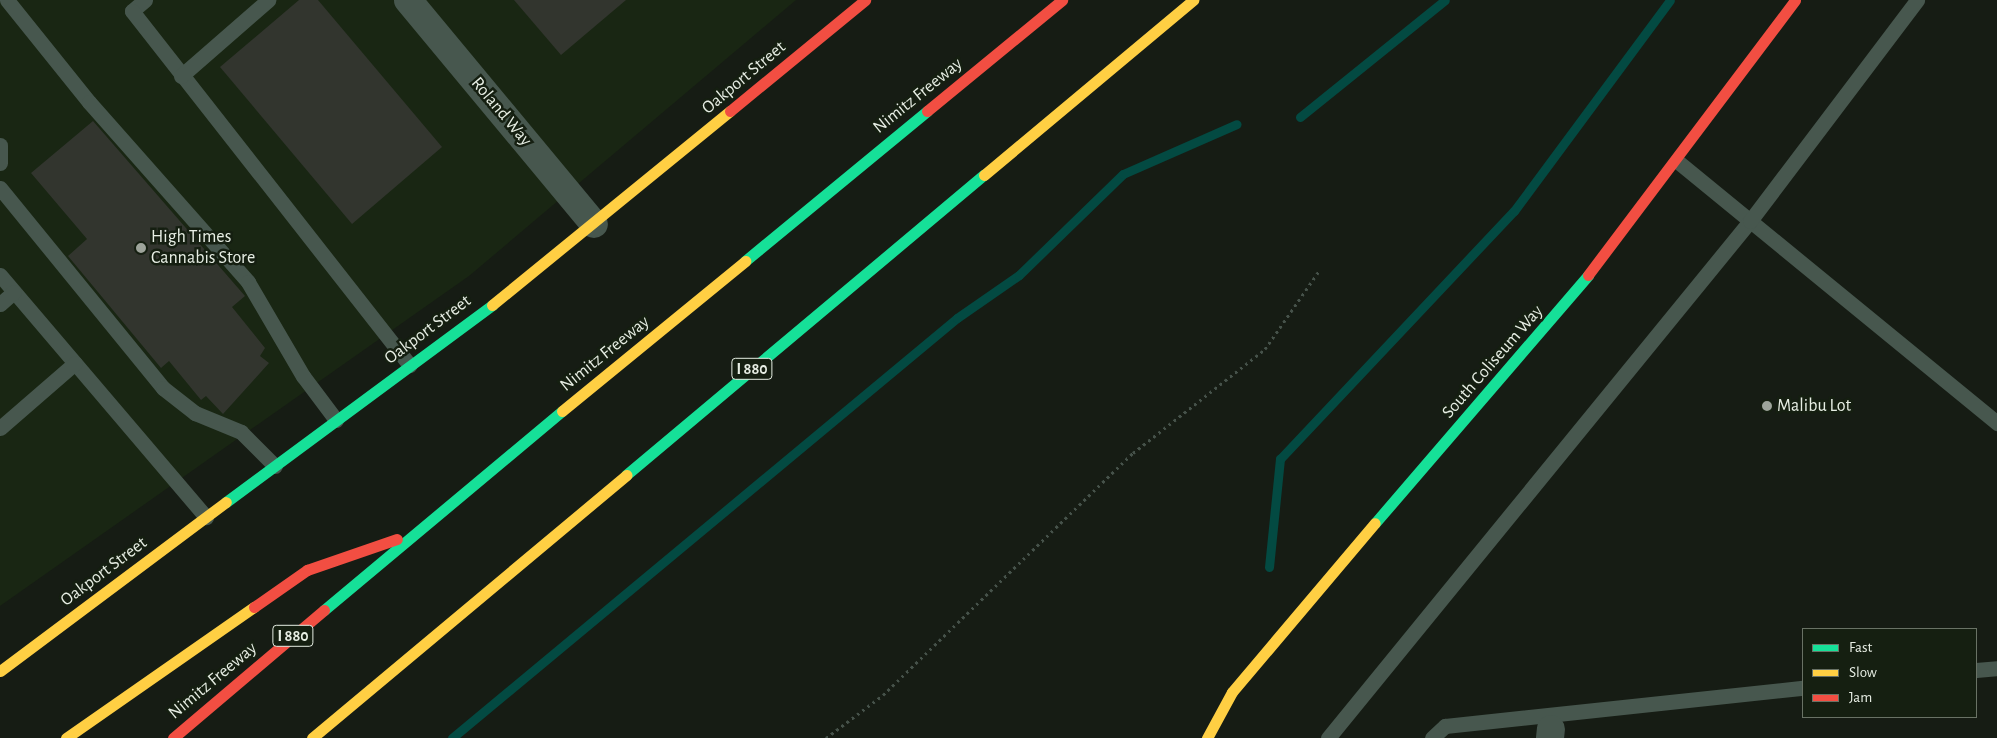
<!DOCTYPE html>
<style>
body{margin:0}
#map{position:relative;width:1997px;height:738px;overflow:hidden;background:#161c14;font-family:"Alegreya Sans",sans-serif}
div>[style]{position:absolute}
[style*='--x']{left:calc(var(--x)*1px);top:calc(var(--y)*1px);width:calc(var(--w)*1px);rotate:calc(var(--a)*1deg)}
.built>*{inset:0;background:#192613}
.stream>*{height:9px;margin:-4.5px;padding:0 4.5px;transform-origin:4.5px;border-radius:4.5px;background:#034a42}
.building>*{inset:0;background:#32352e}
.path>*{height:3px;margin-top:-1.5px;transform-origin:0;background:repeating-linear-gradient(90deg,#46524a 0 2.5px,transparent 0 6.5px)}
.lane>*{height:15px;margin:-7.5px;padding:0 7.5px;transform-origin:7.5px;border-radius:7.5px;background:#47574e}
.street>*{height:28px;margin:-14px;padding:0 14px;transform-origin:14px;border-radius:14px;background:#47574e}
.fast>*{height:11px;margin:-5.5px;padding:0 5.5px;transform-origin:5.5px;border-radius:5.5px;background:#16e098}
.slow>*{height:11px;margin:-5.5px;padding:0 5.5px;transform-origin:5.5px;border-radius:5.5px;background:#ffcf43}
.jam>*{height:11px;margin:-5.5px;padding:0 5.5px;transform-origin:5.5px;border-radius:5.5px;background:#f24e42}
.dots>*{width:14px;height:14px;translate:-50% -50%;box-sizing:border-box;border:2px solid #151f11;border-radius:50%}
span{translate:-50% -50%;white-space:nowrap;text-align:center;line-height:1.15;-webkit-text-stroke:5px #151f11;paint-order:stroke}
.shield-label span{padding:1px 4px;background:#151f11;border:1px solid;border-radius:4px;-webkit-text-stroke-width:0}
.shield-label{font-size:16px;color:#e7eee4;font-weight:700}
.street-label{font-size:18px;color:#e7eee4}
.poi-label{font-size:18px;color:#e7eee4}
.left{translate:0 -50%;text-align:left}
.legend{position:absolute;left:1802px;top:628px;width:175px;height:90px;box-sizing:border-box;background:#151f11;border:1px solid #697265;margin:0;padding:6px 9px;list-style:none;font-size:15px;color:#e7eee4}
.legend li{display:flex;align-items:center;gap:10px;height:25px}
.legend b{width:25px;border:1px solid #697265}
</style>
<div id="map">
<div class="built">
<div style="clip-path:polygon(0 0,796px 0,469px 276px,0 606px)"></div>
</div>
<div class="stream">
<div style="--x:1300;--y:117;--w:186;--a:-38.9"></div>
<div style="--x:1269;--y:567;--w:109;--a:-84.2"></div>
<div style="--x:1280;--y:459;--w:341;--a:-46.7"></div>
<div style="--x:1514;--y:211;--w:262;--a:-53.5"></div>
<div style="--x:452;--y:738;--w:657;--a:-39.75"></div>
<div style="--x:957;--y:318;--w:75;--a:-34.7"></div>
<div style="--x:1019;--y:275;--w:145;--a:-44.2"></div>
<div style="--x:1123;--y:174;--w:124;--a:-23.7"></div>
</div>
<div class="building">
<div style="clip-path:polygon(299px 0,318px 0,442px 147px,352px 224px,220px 67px)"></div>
<div style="clip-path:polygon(514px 0,626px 0,561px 55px)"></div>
<div style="clip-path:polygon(93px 121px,245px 296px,232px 307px,265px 348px,260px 356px,269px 363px,223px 414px,206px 396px,201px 400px,169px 361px,161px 368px,68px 256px,87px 239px,31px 173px)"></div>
</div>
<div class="path">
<div style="--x:826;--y:738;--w:71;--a:-37"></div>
<div style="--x:883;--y:695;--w:348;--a:-44.1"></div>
<div style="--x:1133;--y:453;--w:168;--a:-38.2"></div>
<div style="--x:1265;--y:349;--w:95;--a:-55.3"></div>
</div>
<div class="lane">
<div style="--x:7;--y:0;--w:131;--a:51.2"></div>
<div style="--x:89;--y:102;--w:240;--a:48.5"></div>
<div style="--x:248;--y:282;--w:109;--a:59.7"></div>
<div style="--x:303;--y:376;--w:55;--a:53.1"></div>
<div style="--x:145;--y:0;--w:17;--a:140"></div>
<div style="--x:132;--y:11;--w:450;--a:51.9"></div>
<div style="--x:181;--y:76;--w:116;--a:-41.1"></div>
<div style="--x:0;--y:145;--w:18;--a:90"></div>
<div style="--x:1677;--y:161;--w:414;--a:39.3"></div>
<div style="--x:0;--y:188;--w:258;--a:50.8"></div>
<div style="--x:163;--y:388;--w:41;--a:38"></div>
<div style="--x:195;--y:413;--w:50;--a:22.4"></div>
<div style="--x:241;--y:432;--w:48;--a:45"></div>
<div style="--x:0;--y:275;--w:318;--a:49.6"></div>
<div style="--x:0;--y:304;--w:18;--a:-41"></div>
<div style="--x:0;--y:428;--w:99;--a:-40.9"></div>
<div style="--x:1976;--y:670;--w:21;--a:-5"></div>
<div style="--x:1328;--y:738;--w:667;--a:-50.78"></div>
<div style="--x:1750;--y:221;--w:277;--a:-52.9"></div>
<div style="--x:1432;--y:738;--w:18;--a:-43"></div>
<div style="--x:1445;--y:726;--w:360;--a:-6.1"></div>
</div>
<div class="street">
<div style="--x:408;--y:0;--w:291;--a:50.3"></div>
<div style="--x:1550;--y:738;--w:9;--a:-84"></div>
</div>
<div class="fast">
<div style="--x:745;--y:261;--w:236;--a:-39.5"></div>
<div style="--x:626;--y:475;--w:467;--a:-40"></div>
<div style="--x:226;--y:502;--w:331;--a:-36.5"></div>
<div style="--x:1375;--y:523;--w:327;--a:-49.3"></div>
<div style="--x:324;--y:610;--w:310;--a:-39.9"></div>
</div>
<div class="slow">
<div style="--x:984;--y:175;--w:273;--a:-39.9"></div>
<div style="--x:492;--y:305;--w:307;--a:-39.2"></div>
<div style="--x:562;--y:411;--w:237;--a:-39.3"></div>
<div style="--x:0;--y:671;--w:282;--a:-36.8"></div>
<div style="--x:66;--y:738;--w:229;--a:-34.9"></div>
<div style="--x:312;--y:738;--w:410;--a:-39.9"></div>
<div style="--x:1207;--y:738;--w:52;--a:-61.5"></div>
<div style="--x:1232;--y:692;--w:221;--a:-49.8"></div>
</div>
<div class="jam">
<div style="--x:730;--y:111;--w:175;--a:-39.4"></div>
<div style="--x:927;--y:111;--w:175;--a:-39.4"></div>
<div style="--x:1588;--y:275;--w:344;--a:-53"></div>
<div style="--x:254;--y:607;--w:65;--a:-34.9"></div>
<div style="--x:307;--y:570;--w:95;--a:-19"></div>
<div style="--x:173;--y:738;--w:198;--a:-40.3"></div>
</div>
<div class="dots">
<div style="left:141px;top:248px;background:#9ea49b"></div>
<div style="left:1767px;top:406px;background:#9ea49b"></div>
</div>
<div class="shield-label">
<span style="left:752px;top:369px">I 880</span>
<span style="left:293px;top:636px">I 880</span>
</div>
<div class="street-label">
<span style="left:744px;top:78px;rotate:-40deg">Oakport Street</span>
<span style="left:918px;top:96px;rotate:-39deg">Nimitz Freeway</span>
<span style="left:501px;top:112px;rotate:50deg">Roland Way</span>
<span style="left:428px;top:330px;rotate:-37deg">Oakport Street</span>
<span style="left:605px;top:354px;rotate:-39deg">Nimitz Freeway</span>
<span style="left:1493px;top:362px;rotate:-49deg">South Coliseum Way</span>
<span style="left:104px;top:572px;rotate:-37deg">Oakport Street</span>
<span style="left:213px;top:681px;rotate:-40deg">Nimitz Freeway</span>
</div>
<div class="poi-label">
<span class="left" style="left:151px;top:248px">High Times<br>Cannabis Store</span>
<span class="left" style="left:1777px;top:406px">Malibu Lot</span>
</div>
<ul class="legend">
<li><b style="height:6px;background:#16e098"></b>Fast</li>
<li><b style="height:6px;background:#ffcf43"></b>Slow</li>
<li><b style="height:6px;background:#f24e42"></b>Jam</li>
</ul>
</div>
